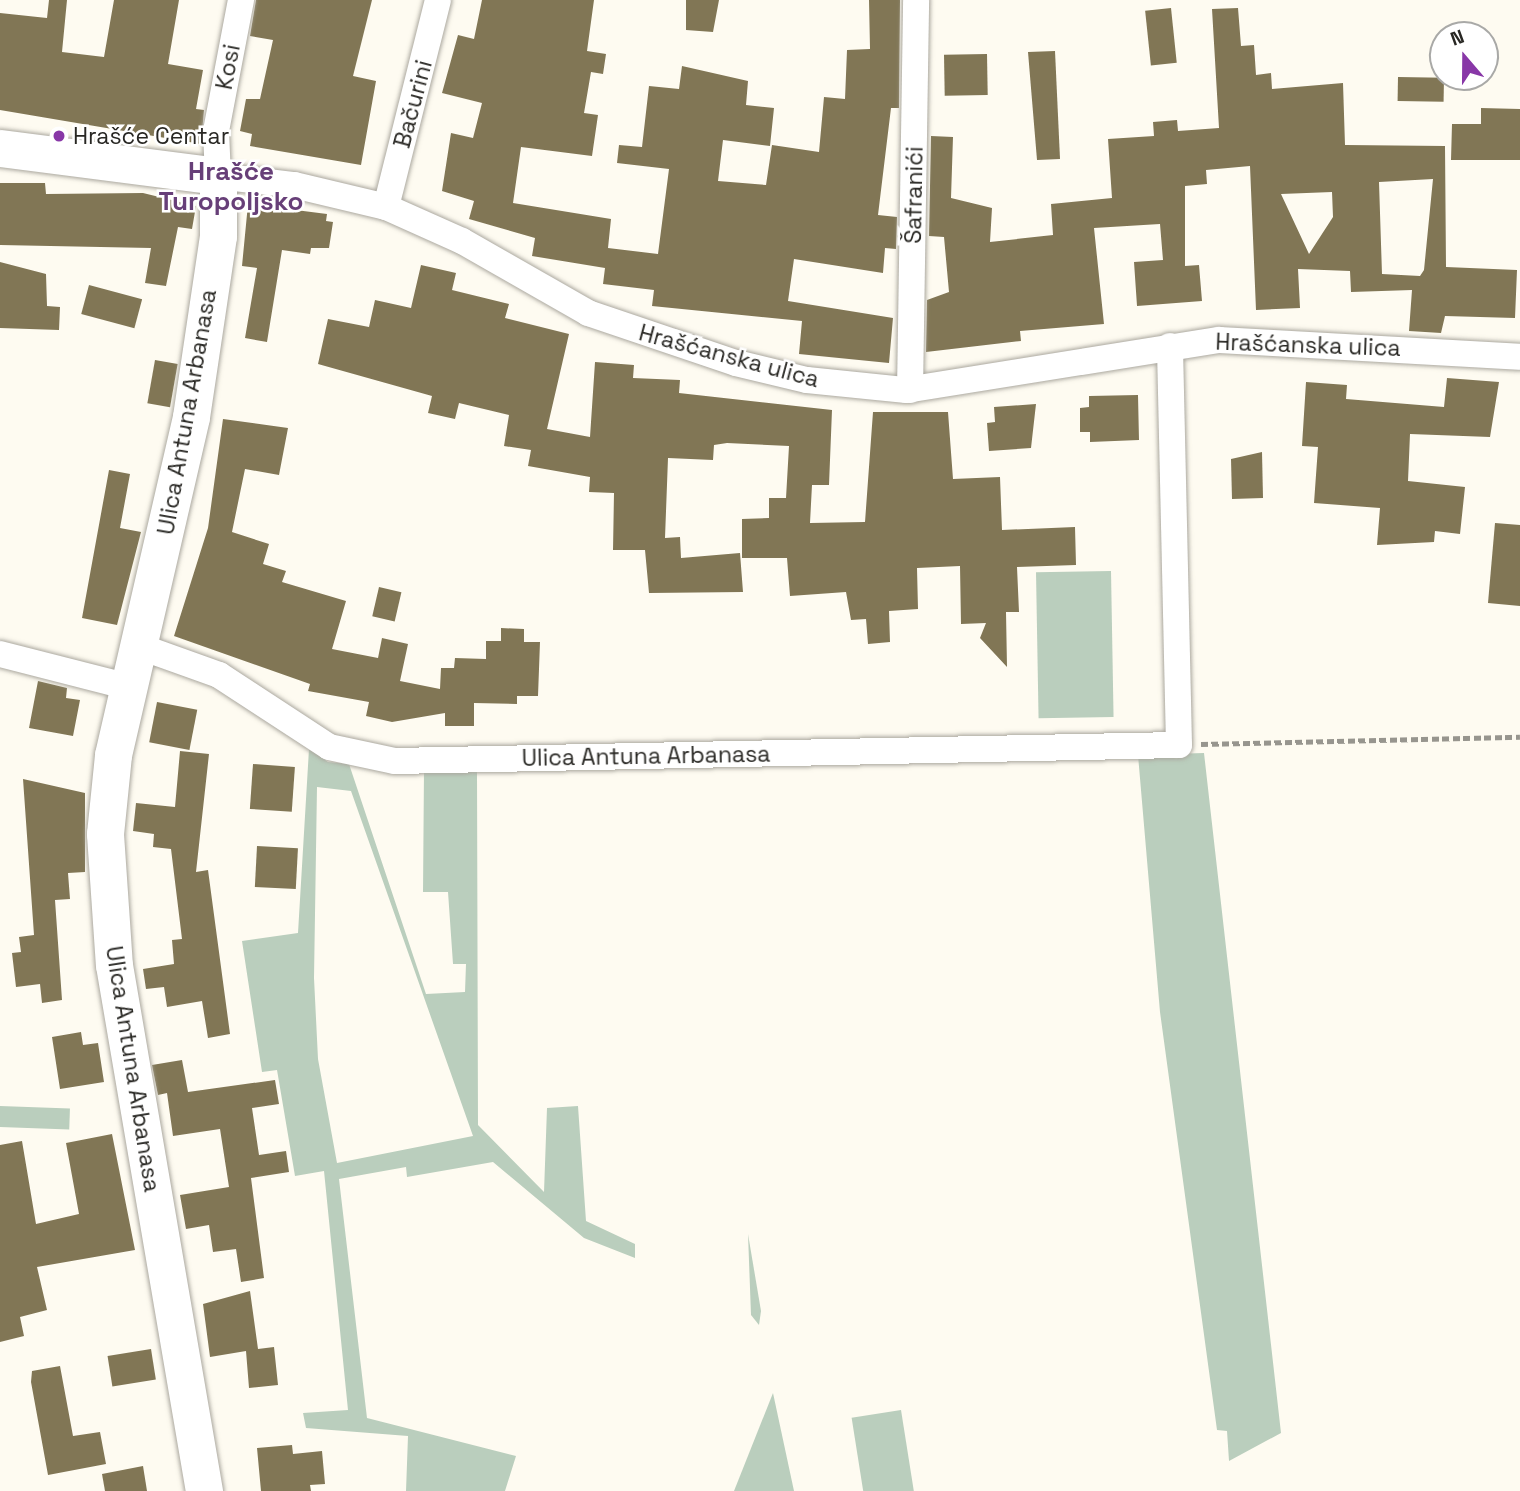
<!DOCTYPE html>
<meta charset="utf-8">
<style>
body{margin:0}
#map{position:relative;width:1520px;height:1491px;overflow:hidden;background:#fefbf1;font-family:"Space Grotesk",sans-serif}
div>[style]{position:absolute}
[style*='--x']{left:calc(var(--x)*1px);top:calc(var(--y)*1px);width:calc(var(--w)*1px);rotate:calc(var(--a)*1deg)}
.green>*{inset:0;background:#bacebd;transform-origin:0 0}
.building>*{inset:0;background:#817655;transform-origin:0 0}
.path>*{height:4.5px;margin-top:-2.25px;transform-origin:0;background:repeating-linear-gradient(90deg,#97958e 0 7px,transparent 0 10.5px)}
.roads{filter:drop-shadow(0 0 2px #aba89f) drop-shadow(0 0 2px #aba89f)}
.street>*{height:26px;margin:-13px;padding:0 13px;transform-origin:13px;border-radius:13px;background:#fff}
.secondary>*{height:37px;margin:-18.5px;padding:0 18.5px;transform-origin:18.5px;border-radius:18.5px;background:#fff}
.dots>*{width:19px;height:19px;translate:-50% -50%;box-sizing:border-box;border:4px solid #fff;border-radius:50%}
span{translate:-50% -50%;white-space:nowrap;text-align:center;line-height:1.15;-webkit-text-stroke:5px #fff;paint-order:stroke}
.street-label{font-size:23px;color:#282723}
.poi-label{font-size:23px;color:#282723}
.left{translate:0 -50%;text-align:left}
.quarter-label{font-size:26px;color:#673f78;font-weight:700}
.north{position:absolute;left:1429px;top:21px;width:70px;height:70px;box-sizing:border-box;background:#fff;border:2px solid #a9a9a7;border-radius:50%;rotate:340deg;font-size:19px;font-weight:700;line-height:28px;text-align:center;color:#282723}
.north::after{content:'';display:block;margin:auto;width:24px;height:32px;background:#8837a7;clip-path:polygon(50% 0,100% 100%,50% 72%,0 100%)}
</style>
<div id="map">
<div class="green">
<div style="left:1111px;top:571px;width:146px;height:75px;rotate:89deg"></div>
<div style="clip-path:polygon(evenodd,309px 749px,328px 762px,349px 764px,426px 994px,465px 992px,466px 964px,453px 964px,448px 892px,423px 892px,424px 769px,477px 768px,478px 1125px,544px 1192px,547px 1108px,578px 1106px,586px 1221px,635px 1244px,635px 1258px,584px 1238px,493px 1162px,407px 1177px,406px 1167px,339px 1179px,367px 1418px,516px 1456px,505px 1491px,406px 1491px,408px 1436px,306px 1428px,303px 1413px,348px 1410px,324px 1171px,295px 1176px,277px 1070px,262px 1072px,242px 941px,298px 933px,309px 749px,317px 787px,351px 791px,473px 1136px,337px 1163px,318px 1059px,314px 978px,317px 787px)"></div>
<div style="clip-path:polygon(1204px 753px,1281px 1433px,1229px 1461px,1227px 1431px,1217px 1430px,1160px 1012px,1138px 755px)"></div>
<div style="left:0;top:1106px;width:70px;height:21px;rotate:2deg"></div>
<div style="clip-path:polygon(748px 1234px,761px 1311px,759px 1325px,751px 1315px)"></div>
<div style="clip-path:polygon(773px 1393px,794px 1491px,734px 1491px)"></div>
<div style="left:901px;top:1410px;width:82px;height:50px;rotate:81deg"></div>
</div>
<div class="building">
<div style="clip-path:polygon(49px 0,67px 0,62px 52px,104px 57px,114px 0,179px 0,168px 64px,203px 70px,196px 109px,204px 110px,201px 144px,0 110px,0 13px,47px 18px)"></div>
<div style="clip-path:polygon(256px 0,372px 0,353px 76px,376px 81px,361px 165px,250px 146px,252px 134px,240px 131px,246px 99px,260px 99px,273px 40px,250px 36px)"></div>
<div style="clip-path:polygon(482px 0,594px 0,587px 51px,606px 54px,603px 74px,591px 72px,584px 113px,598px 115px,592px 156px,521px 147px,513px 203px,611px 219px,608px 248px,658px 254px,669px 169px,617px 163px,619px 145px,642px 147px,649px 86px,679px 89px,682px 66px,748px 81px,746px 105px,774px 108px,770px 146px,723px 140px,718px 181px,766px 185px,772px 145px,819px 152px,824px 97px,845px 99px,847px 50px,870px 49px,869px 0,900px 0,899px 108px,891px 108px,878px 215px,897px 217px,896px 249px,885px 248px,883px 273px,794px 259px,788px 301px,893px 318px,889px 363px,799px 354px,802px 321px,652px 306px,654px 290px,603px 284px,605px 268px,532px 256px,535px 238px,469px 219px,474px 201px,442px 191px,451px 133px,473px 138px,482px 103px,442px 93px,458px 35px,474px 39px)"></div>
<div style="clip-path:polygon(686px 0,719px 0,713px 32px,686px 30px)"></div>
<div style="left:1171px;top:8px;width:55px;height:26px;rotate:84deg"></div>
<div style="clip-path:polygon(evenodd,1238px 8px,1241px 46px,1254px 45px,1256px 75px,1271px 73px,1272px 89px,1343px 83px,1345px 145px,1445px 146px,1446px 267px,1517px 270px,1515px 318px,1445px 316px,1441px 333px,1409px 331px,1412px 290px,1351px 292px,1350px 271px,1298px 269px,1300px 308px,1256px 310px,1250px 166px,1206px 170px,1207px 184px,1185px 186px,1185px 266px,1199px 265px,1202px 301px,1137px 306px,1134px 262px,1163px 260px,1160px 224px,1094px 228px,1104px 324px,1020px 331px,1021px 341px,926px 352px,927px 300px,949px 292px,944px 237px,929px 236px,931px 136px,953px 137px,951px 198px,992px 208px,990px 242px,1053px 235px,1051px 204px,1112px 198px,1108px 139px,1154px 136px,1153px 122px,1177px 120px,1178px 131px,1219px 128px,1212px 9px,1238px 8px,1433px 179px,1424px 270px,1420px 276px,1382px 274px,1379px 182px,1433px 179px,1238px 8px,1332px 192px,1333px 217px,1309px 254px,1281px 194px,1332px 192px)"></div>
<div style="clip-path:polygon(1055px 51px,1060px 159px,1037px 160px,1028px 52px)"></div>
<div style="left:987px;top:54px;width:41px;height:43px;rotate:89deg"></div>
<div style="left:1398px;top:77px;width:46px;height:24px;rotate:1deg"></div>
<div style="clip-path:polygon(1481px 108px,1520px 109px,1520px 160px,1451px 160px,1452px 124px,1481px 124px)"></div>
<div style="clip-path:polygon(0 183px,45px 183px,46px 194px,143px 193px,196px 206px,192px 229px,178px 227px,166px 286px,145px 283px,151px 248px,0 245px)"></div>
<div style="clip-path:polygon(248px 204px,327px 214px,326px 221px,333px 222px,329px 248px,311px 248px,310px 254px,282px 250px,267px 342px,245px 338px,257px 268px,242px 266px)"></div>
<div style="clip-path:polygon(0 262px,46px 274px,47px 306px,60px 307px,59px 330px,0 328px)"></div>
<div style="clip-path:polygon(421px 265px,456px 273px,452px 290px,509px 304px,505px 318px,569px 334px,547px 429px,590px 437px,595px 362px,634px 365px,633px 378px,680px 380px,679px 393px,832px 410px,829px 485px,812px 485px,810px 523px,865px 522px,873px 412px,948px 412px,953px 479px,1000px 477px,1002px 530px,1075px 527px,1076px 565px,1017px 567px,1019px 612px,1006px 612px,1007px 667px,980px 638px,986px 623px,961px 624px,960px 566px,917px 568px,918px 609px,889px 611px,890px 642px,868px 644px,866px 619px,851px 620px,846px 592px,790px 596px,787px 558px,742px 558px,742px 519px,769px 518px,769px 498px,786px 498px,789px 446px,727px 443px,714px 445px,713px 460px,668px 458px,665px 538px,680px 537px,681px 558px,740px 553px,743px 592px,649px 593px,645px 550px,613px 550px,614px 493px,589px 492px,590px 477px,528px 466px,531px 450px,504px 446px,509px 415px,459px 403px,455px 419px,428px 413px,432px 396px,318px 364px,328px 319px,369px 327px,375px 300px,411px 308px)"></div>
<div style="left:89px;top:285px;width:55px;height:30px;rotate:15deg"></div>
<div style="left:155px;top:360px;width:23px;height:44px;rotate:10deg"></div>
<div style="clip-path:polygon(1447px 378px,1499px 382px,1490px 437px,1410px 434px,1408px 481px,1465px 487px,1460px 534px,1435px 531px,1434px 542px,1377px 545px,1380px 508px,1314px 503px,1318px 447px,1302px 446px,1306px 382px,1347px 385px,1346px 399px,1444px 407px)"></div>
<div style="clip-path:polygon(1138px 395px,1139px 440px,1090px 442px,1090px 432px,1080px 432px,1080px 408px,1089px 407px,1089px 396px)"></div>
<div style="clip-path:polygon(1036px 404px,1031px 448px,989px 451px,987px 423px,995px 422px,994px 407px)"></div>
<div style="clip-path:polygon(223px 419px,288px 428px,279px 475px,245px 469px,232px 532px,269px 544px,263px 564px,286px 571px,282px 582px,346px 601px,332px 649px,378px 658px,382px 638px,408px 644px,400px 681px,440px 689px,441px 668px,454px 668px,455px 658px,486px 659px,486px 641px,501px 641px,501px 628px,524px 629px,524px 642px,540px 642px,538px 696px,517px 696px,517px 704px,474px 703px,474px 726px,445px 726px,445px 713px,392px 722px,366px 716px,369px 702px,308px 691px,310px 684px,174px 636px,208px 528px)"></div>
<div style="clip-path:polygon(1262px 452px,1263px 498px,1232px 499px,1231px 459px)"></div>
<div style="clip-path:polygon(109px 470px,130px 474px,120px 528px,141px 532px,117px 625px,82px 618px)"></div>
<div style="clip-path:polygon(1495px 523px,1520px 525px,1520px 606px,1488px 603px)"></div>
<div style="left:379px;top:587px;width:23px;height:30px;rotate:13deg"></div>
<div style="clip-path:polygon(38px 681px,67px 688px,66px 698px,80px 700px,73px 736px,29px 728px)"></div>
<div style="left:157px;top:702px;width:41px;height:41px;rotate:11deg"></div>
<div style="clip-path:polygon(180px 751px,209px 754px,196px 872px,208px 870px,230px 1034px,208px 1038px,202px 1001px,167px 1007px,164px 987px,146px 989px,143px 969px,174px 964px,172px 940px,182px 939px,171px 849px,153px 847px,154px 834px,133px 831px,136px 803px,175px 807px)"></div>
<div style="left:253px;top:764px;width:42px;height:45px;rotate:4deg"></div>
<div style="clip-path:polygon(23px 779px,85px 793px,85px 872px,68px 873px,70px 899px,55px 900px,62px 1000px,42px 1003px,40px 984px,16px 987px,12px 953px,21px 952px,19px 937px,34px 935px)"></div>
<div style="left:257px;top:846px;width:41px;height:41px;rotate:3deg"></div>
<div style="clip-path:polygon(81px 1032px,83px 1045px,98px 1043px,104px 1082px,60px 1089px,52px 1037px)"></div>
<div style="clip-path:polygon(182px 1060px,188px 1092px,275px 1080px,279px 1104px,252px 1108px,259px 1155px,286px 1151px,289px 1172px,251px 1178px,264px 1278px,241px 1282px,236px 1249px,213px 1252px,209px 1225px,186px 1229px,180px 1195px,229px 1187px,220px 1129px,173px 1136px,167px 1093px,158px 1095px,152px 1065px)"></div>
<div style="clip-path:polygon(112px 1134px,135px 1250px,37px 1267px,47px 1310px,20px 1317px,24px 1336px,0 1342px,0 1145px,22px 1141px,36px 1224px,79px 1214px,66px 1143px)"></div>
<div style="clip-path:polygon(250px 1291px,258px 1349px,274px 1347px,278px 1385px,249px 1388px,246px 1351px,210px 1357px,203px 1304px)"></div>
<div style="left:151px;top:1349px;width:31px;height:44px;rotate:81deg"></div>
<div style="clip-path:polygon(60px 1366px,73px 1436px,100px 1432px,106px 1464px,48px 1475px,31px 1382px,32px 1371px)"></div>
<div style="clip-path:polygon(292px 1445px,293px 1454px,322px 1451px,325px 1484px,310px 1485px,311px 1491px,261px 1491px,257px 1448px)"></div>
<div style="clip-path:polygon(143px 1466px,147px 1491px,105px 1491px,102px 1474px)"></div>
</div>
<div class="path">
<div style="--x:1201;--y:744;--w:319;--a:-1.3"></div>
</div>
<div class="roads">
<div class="street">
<div style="--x:241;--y:0;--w:133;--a:100.8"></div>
<div style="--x:216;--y:131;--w:45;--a:87.5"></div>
<div style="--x:218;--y:176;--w:77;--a:6.8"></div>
<div style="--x:294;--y:185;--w:95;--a:13.4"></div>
<div style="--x:386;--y:207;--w:83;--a:24.1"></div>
<div style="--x:462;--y:241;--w:145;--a:29.7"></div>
<div style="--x:588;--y:313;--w:156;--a:18.7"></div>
<div style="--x:736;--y:363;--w:73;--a:13.5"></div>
<div style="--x:807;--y:380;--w:100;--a:5.8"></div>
<div style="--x:906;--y:390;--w:317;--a:-9.1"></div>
<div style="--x:1219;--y:340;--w:301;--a:3.2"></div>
<div style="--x:386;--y:207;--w:213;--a:-75.9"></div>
<div style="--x:910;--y:390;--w:390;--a:-89.1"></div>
<div style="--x:141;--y:647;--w:83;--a:19.7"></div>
<div style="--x:219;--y:675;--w:131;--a:33.2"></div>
<div style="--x:329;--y:747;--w:67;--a:12"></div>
<div style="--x:395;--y:761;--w:784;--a:-1.17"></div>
<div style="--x:1179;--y:745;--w:399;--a:-91.3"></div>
<div style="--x:0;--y:654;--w:133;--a:14.3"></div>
</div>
<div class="secondary">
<div style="--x:0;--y:148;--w:220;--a:7.3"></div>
<div style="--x:218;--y:176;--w:60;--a:90"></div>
<div style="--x:218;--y:236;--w:183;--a:98.5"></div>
<div style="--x:191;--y:417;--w:347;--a:103"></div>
<div style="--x:113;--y:755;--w:79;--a:95.8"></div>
<div style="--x:105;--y:834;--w:131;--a:86.1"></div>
<div style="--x:114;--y:965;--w:534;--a:80.29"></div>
</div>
</div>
<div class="dots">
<div style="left:59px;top:136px;background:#8837a7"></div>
</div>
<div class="street-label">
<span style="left:228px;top:67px;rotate:-79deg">Kosi</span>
<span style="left:413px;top:104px;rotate:-75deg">Bačurini</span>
<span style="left:914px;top:195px;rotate:-89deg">Šafranići</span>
<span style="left:1308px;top:345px;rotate:2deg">Hrašćanska ulica</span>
<span style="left:729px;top:356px;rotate:15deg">Hrašćanska ulica</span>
<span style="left:187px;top:412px;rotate:-80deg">Ulica Antuna Arbanasa</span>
<span style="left:646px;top:756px;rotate:-1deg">Ulica Antuna Arbanasa</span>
<span style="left:133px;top:1069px;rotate:81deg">Ulica Antuna Arbanasa</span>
</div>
<div class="poi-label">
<span class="left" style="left:73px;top:136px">Hrašće Centar</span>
</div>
<div class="quarter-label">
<span style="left:231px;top:187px">Hrašće<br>Turopoljsko</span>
</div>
<div class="north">N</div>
</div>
